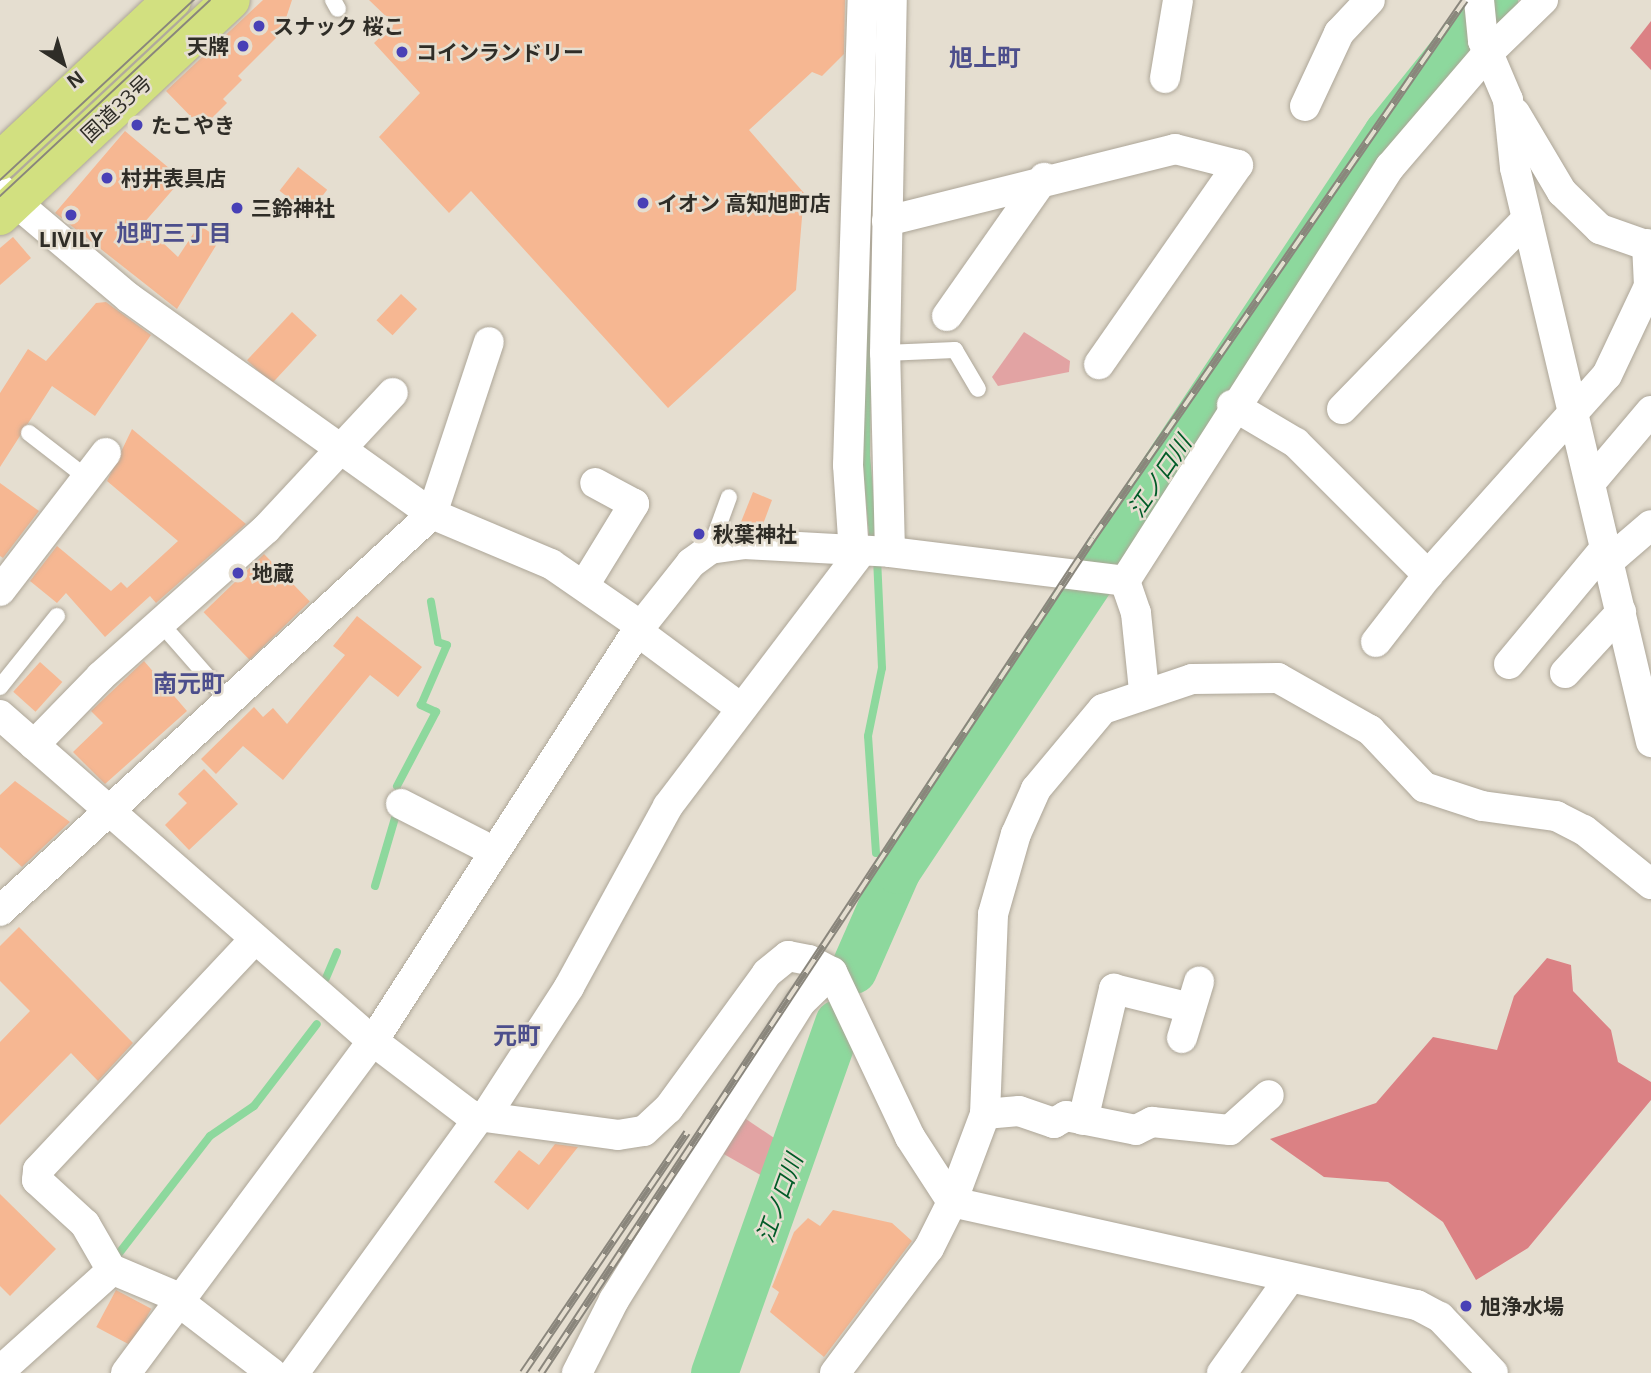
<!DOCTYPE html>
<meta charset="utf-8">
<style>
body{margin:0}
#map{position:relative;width:1651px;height:1373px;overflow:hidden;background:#e5ded0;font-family:"Open Sans","Noto Sans JP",sans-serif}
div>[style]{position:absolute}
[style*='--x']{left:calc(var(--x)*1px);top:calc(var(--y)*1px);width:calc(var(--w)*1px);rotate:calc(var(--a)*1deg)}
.green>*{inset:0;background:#e2a3a3}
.forest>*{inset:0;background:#db8184}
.stream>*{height:8px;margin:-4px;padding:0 4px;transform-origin:4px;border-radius:4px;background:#8dd89d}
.river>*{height:47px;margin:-23.5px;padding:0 23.5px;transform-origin:23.5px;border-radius:23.5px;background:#8dd89d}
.building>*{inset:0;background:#f6b792;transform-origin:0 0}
.roads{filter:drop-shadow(0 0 2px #ada698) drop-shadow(0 0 2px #ada698)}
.service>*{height:16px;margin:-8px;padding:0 8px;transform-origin:8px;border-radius:8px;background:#fff}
.minor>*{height:30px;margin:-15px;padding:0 15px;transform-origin:15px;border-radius:15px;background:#fff}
.trunk>*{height:38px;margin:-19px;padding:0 19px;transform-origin:19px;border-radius:19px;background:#d2e080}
.tram>*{height:2px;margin:-1px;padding:0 1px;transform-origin:1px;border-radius:1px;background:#8a867c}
.rail>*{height:8px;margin-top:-4px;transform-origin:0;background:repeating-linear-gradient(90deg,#e5ded0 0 16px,#8a867c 0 32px);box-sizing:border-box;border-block:2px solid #8a867c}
.dots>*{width:19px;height:19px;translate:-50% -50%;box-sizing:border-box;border:4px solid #e5ded0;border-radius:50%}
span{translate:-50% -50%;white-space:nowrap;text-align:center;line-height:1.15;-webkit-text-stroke:5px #e5ded0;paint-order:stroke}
.poi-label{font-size:21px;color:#2f2d27;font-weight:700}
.left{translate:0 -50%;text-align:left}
.right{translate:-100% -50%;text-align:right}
.street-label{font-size:21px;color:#2f2d27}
.neighbourhood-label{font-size:23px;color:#4c4e8c;font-weight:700}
.water-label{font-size:23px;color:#005b27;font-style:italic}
.quarter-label{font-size:24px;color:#4c4e8c;font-weight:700}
.north{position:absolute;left:28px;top:28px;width:70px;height:70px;-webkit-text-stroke:5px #e5ded0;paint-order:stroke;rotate:143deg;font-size:19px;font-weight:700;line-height:28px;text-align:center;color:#2f2d27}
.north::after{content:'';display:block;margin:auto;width:24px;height:32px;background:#2f2d27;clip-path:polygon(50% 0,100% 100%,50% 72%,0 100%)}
</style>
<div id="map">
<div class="green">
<div style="clip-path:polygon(1024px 332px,1070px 361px,1069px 372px,998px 386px,992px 377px)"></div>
<div style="clip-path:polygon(740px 1115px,783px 1144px,776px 1184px,715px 1149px)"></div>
</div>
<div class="forest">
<div style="clip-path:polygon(1651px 21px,1651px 70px,1630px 48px)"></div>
<div style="clip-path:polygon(1547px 958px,1571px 965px,1573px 991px,1611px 1030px,1618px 1062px,1651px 1082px,1651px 1100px,1528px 1248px,1476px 1280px,1443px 1222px,1388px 1182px,1324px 1177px,1270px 1139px,1376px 1103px,1433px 1037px,1497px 1050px,1514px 996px)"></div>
</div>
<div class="stream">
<div style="--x:874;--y:130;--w:43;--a:-87.3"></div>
<div style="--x:868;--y:293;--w:162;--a:90.7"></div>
<div style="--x:866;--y:455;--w:91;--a:85"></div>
<div style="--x:397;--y:786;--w:84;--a:-62.2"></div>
<div style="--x:436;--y:712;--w:17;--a:-155"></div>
<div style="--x:421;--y:705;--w:65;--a:-66.6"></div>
<div style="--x:447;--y:645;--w:9;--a:-162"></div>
<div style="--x:438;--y:642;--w:41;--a:-99.9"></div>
<div style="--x:876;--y:853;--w:117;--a:-93.9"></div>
<div style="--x:868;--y:736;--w:69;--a:-78.4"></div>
<div style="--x:882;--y:668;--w:110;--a:-92.6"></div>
<div style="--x:375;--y:886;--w:71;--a:-73.6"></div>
<div style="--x:326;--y:978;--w:28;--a:-67"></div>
<div style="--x:113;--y:1261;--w:158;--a:-52.2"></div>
<div style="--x:210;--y:1136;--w:53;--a:-34.3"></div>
<div style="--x:254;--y:1106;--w:103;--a:-52.5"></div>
</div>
<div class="river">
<div style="--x:853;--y:970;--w:109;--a:-66.3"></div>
<div style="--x:897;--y:870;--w:885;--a:-56.38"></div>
<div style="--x:1387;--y:133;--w:171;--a:-51.2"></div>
<div style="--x:714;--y:1373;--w:372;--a:-70.5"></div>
</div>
<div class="building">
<div style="clip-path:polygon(263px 0,292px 0,281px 33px,238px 76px,242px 80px,223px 99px,227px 103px,202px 128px,166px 91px)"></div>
<div style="clip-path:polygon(369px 0,845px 0,844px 54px,822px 76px,812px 72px,749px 130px,804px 193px,796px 290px,668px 408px,471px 191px,449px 213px,379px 137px,420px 93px,374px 43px,394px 24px)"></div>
<div style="clip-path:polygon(125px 131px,182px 179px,143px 224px,178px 257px,199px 225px,220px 239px,177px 309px,55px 213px)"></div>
<div style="left:298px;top:167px;width:37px;height:30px;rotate:38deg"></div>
<div style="clip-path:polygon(13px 237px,31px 258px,0 285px,0 248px)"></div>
<div style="left:401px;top:294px;width:22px;height:36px;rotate:43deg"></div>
<div style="clip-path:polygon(106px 302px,151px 335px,95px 416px,52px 386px,0 467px,0 393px,28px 349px,46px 361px,96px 303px)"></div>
<div style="left:292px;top:312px;width:34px;height:66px;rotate:43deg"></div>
<div style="clip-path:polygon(132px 429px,246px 524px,156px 603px,150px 596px,105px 637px,66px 593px,57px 603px,30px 581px,57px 546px,111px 591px,121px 582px,127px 588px,178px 541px,107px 481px)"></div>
<div style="clip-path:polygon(0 483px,39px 511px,3px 558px,0 556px)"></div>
<div style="clip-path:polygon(753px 492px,772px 500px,762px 527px,739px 527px)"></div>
<div style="left:264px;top:554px;width:66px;height:84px;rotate:46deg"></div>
<div style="clip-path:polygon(357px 616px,422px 667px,398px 697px,370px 675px,283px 780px,243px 746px,216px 774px,201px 759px,254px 707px,263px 717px,273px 708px,287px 724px,345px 655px,333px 646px)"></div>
<div style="clip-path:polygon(144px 661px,187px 711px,105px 784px,73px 752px,103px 723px,91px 711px)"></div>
<div style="left:40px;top:662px;width:30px;height:40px;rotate:42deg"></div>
<div style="clip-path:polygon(204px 769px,238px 804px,189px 850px,165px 825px,187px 803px,178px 794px)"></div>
<div style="clip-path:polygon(15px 781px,70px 822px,22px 867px,0 847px,0 795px)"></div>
<div style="clip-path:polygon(19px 927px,133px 1043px,98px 1081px,71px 1053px,0 1125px,0 1042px,30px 1011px,0 981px,0 946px)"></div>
<div style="clip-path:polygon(555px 1144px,578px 1147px,528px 1210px,494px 1182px,519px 1150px,539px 1165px)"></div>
<div style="clip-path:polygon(0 1194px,56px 1249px,10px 1296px,0 1286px)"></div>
<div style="clip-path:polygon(833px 1210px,892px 1223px,912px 1241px,824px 1357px,770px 1312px,779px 1292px,772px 1287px,794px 1232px,808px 1218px,820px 1226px)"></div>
<div style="left:116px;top:1290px;width:40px;height:42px;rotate:28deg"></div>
</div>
<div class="roads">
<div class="service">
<div style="--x:333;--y:0;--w:10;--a:61"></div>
<div style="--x:885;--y:353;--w:70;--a:-2.5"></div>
<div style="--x:955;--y:350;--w:45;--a:59.5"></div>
<div style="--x:29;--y:433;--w:73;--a:37.8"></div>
<div style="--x:710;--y:549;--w:55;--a:-69.9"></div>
<div style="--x:171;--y:635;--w:86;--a:48.8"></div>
<div style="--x:0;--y:687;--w:91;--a:-51.2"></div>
</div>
<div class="minor">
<div style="--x:1479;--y:0;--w:41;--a:84.4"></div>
<div style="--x:1483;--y:41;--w:64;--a:67"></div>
<div style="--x:1508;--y:100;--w:68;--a:84.1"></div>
<div style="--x:1515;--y:168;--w:590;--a:76.67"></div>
<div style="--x:1165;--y:78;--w:79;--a:-80.5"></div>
<div style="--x:1305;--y:106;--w:81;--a:-65"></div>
<div style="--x:1339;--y:33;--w:45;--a:-46.8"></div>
<div style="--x:1515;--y:113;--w:92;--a:59.3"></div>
<div style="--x:1562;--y:192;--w:53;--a:44.2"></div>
<div style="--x:1600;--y:229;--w:54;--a:19.4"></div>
<div style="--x:0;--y:189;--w:169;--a:40.2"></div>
<div style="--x:129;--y:298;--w:372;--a:35.5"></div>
<div style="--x:432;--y:514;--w:129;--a:22.8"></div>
<div style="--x:551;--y:564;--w:109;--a:34.6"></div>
<div style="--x:887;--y:221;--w:297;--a:-14"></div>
<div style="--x:1175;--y:149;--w:65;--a:14.3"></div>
<div style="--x:1238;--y:165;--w:243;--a:124.9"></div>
<div style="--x:947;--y:316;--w:169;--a:-54.9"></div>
<div style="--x:1232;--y:405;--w:74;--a:30.7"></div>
<div style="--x:1296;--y:443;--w:187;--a:45"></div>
<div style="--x:1342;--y:409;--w:265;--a:-45.8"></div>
<div style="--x:1591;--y:482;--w:93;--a:-49.8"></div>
<div style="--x:890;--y:552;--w:199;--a:-91.4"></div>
<div style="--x:885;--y:353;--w:353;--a:-88.9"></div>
<div style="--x:854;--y:553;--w:88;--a:-93.9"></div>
<div style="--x:848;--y:465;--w:465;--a:-88.2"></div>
<div style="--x:1609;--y:561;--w:55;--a:-40.6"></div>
<div style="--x:1125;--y:581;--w:492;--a:-57.4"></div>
<div style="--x:1390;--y:167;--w:149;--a:-49.4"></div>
<div style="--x:1487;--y:54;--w:78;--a:-44"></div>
<div style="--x:1125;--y:581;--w:34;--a:71"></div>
<div style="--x:1136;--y:613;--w:78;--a:84.1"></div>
<div style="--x:585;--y:584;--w:94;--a:-58.5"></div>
<div style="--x:634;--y:504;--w:44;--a:-151.7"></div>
<div style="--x:0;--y:591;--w:174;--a:-52.5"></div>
<div style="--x:637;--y:631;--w:126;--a:36.6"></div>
<div style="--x:1376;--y:642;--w:85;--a:-52.2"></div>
<div style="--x:1428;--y:575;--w:268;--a:-48.2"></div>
<div style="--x:1607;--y:375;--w:98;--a:-64.7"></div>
<div style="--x:1649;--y:286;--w:42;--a:-92.7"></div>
<div style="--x:1509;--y:664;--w:152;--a:-50.3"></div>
<div style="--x:1565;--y:673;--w:83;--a:-47.4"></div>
<div style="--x:0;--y:715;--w:495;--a:41.2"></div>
<div style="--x:373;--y:1041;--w:122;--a:37.3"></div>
<div style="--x:470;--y:1115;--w:149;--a:7.7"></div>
<div style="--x:618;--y:1135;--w:26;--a:-9"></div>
<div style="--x:644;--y:1131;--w:33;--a:-43"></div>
<div style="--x:668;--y:1109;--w:168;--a:-53.9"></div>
<div style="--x:767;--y:973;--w:27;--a:-39"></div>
<div style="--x:788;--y:956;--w:21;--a:11"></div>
<div style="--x:809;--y:960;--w:26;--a:28"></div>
<div style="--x:832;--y:972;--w:183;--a:64.7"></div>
<div style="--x:910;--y:1137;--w:77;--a:57.1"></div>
<div style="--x:952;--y:1202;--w:476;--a:12.5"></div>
<div style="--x:1417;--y:1305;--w:26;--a:28"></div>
<div style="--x:1440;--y:1317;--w:77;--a:46.6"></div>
<div style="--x:34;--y:745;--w:96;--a:-45.8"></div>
<div style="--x:101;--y:676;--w:221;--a:-41.7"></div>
<div style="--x:266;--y:529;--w:186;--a:-47"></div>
<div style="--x:401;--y:804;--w:103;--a:27.1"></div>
<div style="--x:0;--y:911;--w:587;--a:-42.58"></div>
<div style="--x:432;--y:514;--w:181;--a:-71.7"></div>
<div style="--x:1182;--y:1038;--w:59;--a:-73.1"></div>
<div style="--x:985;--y:1114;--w:34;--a:-5"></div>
<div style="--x:1019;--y:1111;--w:37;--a:19"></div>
<div style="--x:1054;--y:1123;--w:14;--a:-30"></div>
<div style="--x:1066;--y:1116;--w:71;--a:11.3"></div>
<div style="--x:1136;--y:1130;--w:18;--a:-27"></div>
<div style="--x:1152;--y:1122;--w:78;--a:5.9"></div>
<div style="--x:1230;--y:1130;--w:52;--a:-41.9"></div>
<div style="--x:485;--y:1117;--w:155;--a:-57.1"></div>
<div style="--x:569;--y:987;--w:206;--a:-61.3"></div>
<div style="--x:668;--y:806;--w:318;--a:-52.8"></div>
<div style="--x:1083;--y:1120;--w:135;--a:-76.7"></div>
<div style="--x:1114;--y:989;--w:79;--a:13.9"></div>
<div style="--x:180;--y:1298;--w:75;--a:-157.2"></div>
<div style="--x:111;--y:1269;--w:52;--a:-120"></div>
<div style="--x:85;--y:1224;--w:65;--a:-137.5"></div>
<div style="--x:37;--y:1180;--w:10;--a:-84"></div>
<div style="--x:38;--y:1170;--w:317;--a:-46.8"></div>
<div style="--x:178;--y:1301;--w:118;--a:37.5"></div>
<div style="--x:0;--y:1371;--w:151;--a:-42"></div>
<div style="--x:126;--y:1373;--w:414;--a:-53.4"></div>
<div style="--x:373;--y:1041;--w:488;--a:-57.2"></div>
<div style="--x:637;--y:631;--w:87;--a:-51.5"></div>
<div style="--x:691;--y:563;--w:24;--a:-36"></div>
<div style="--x:710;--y:549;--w:34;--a:-8"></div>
<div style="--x:744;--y:544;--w:146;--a:3.1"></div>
<div style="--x:890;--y:552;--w:237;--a:7"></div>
<div style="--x:294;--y:1373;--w:317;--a:-54.1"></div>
<div style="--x:577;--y:1373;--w:82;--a:-63.1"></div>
<div style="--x:614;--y:1300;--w:352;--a:-57.9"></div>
<div style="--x:801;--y:1002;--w:43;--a:-44.1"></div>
<div style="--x:835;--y:1373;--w:156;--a:-53.1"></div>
<div style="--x:929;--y:1248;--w:51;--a:-63.4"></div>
<div style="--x:952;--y:1202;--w:94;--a:-69.4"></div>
<div style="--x:985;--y:1114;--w:200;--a:-87.7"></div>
<div style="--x:993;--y:914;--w:83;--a:-74"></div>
<div style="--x:1016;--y:834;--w:49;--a:-66"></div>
<div style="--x:1036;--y:789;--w:104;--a:-50.1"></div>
<div style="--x:1103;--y:709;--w:94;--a:-18.6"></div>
<div style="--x:1192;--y:679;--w:86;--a:-0.7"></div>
<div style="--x:1278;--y:678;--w:106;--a:29.5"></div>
<div style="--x:1370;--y:730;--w:79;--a:46.5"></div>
<div style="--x:1424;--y:787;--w:61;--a:18.1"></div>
<div style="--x:1482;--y:806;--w:75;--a:7.7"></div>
<div style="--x:1556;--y:816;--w:31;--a:27"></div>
<div style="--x:1584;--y:830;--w:86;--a:38.9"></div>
<div style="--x:1222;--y:1373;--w:115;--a:-54.5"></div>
</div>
<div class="trunk">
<div style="--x:0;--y:161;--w:236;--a:-43.1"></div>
<div style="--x:0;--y:216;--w:316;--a:-43.1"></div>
</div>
</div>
<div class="tram">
<div style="--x:0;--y:180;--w:265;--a:-42.9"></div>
<div style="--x:0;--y:196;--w:287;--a:-43"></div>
</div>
<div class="rail">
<div style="--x:523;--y:1373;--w:291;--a:-55.7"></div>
<div style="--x:541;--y:1373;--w:1001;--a:-56.53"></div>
<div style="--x:1093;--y:538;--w:654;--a:-55.34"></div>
</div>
<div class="dots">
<div style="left:259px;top:26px;background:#4840b6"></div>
<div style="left:243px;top:46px;background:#4840b6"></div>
<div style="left:402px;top:52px;background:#4840b6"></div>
<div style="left:137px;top:125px;background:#4840b6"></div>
<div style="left:107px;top:178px;background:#4840b6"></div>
<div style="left:643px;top:203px;background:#4840b6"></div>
<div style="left:237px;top:208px;background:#4840b6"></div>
<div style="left:71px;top:215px;background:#4840b6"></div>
<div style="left:699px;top:534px;background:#4840b6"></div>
<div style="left:238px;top:573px;background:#4840b6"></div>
<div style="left:1466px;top:1306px;background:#4840b6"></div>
</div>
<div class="poi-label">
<span class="left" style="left:273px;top:26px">スナック 桜こ</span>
<span class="right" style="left:229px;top:46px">天牌</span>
<span class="left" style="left:416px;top:52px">コインランドリー</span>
<span class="left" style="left:151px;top:125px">たこやき</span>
<span class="left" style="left:121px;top:178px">村井表具店</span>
<span class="left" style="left:657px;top:203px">イオン 高知旭町店</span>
<span class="left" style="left:251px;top:208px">三鈴神社</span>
<span style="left:71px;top:239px">LIVILY</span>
<span class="left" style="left:713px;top:534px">秋葉神社</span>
<span class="left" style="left:252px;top:573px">地蔵</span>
<span class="left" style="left:1480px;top:1306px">旭浄水場</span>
</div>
<div class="street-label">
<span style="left:116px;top:108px;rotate:-43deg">国道33号</span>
</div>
<div class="neighbourhood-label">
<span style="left:174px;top:232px">旭町三丁目</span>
</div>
<div class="water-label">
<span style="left:1159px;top:476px;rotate:-56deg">江ノ口川</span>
<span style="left:779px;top:1198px;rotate:-70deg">江ノ口川</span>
</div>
<div class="quarter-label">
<span style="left:985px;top:57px">旭上町</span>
<span style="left:189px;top:683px">南元町</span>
<span style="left:517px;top:1035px">元町</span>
</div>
<div class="north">N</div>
</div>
